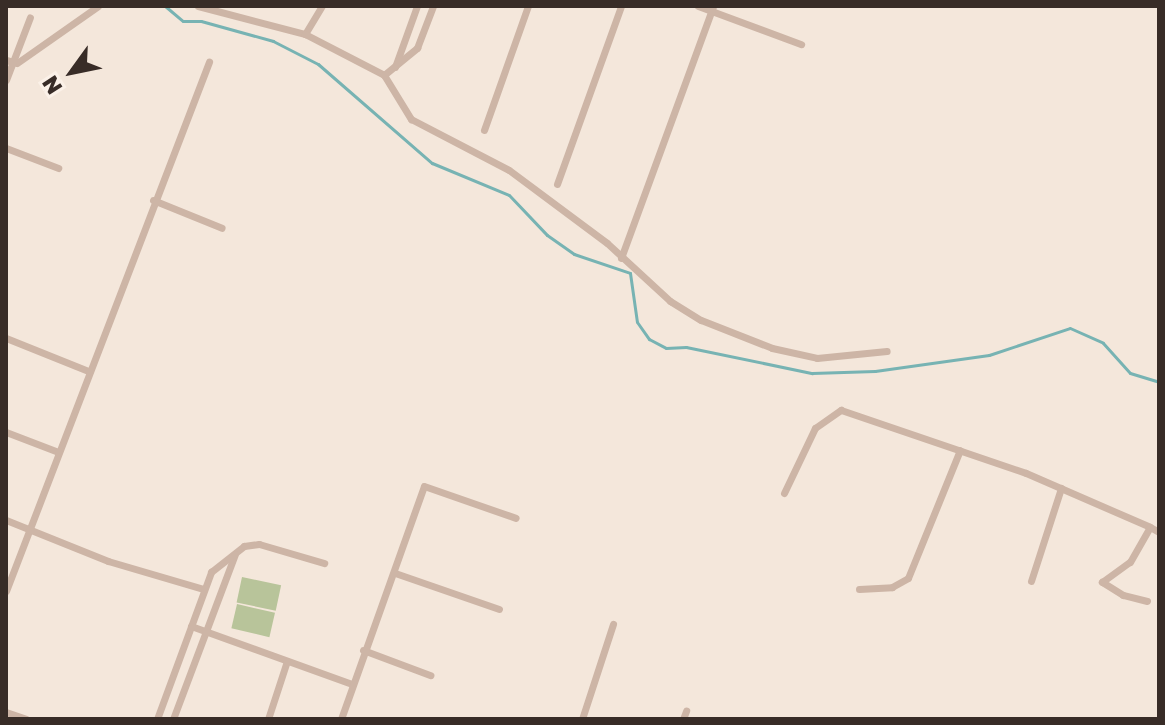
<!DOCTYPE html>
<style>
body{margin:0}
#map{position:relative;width:1165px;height:725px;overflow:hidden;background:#f4e7db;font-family:"Golos Text",sans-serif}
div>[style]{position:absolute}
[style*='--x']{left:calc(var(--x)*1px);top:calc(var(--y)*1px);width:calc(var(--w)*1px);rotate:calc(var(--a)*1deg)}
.green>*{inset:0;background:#b8c49a;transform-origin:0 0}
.stream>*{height:3px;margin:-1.5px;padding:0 1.5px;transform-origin:1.5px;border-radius:1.5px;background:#77b3b3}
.minor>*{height:7px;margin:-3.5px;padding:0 3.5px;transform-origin:3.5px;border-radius:3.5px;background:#cdb5a6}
span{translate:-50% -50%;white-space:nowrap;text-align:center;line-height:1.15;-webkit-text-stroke:6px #fbf1e8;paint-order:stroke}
.frame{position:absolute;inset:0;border:8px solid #382c27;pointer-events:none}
.north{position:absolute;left:32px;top:32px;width:80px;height:80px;-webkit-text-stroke:6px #fbf1e8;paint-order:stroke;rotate:237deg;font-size:22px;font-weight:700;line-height:32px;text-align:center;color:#382c27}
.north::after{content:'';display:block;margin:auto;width:28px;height:36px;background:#382c27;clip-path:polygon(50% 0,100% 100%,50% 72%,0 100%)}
</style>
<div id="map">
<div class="green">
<div style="left:242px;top:577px;width:40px;height:26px;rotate:12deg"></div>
<div style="left:237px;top:604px;width:39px;height:25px;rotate:13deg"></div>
</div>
<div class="stream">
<div style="--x:165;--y:6;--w:23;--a:40"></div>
<div style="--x:183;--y:21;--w:18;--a:0"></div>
<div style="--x:201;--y:21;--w:75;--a:15.5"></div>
<div style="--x:273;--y:41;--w:51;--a:27.1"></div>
<div style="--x:318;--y:64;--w:151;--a:41"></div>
<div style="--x:432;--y:163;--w:83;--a:22.6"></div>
<div style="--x:509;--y:195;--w:55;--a:46.5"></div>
<div style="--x:547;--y:235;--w:33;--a:35"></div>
<div style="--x:574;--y:254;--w:59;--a:18.7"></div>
<div style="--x:630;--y:273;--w:49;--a:81.9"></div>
<div style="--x:637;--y:322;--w:21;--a:55"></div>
<div style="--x:649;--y:339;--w:19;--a:28"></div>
<div style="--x:666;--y:348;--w:20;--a:-3"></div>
<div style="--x:686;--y:347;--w:129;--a:11.7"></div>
<div style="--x:812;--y:373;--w:63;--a:-1.8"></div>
<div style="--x:875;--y:371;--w:115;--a:-8"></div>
<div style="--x:989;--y:355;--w:85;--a:-18.4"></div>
<div style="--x:1070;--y:328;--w:36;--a:24"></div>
<div style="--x:1103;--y:343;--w:40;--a:48"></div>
<div style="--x:1130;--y:373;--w:30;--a:17"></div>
</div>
<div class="minor">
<div style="--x:198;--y:6;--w:111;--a:14.7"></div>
<div style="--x:305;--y:34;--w:33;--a:-59"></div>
<div style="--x:698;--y:6;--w:110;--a:20.3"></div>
<div style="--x:305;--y:34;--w:89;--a:27.4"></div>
<div style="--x:384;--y:75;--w:52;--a:58.5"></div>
<div style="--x:411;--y:119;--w:110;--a:27.5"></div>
<div style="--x:509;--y:170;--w:122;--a:36.7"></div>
<div style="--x:607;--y:243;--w:86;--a:42.6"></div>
<div style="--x:670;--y:301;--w:36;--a:32"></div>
<div style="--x:701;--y:320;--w:76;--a:21.5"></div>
<div style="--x:772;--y:348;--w:46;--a:12.5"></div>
<div style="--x:817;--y:358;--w:70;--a:-5.7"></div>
<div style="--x:6;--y:60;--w:11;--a:15"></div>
<div style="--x:17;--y:63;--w:99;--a:-35.1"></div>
<div style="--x:395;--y:67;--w:65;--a:-70.2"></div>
<div style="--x:384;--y:75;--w:43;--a:-39.3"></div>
<div style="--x:417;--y:48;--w:45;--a:-69.1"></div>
<div style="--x:6;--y:80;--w:67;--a:-69.1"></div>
<div style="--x:484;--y:130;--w:132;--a:-70.5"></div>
<div style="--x:6;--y:148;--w:56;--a:21"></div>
<div style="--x:557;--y:184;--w:189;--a:-70.2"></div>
<div style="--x:153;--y:200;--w:74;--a:22.1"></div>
<div style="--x:621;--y:258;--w:268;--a:-69.9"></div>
<div style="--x:6;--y:338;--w:88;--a:21.9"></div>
<div style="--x:6;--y:432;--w:56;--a:21"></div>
<div style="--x:784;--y:493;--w:72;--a:-64.5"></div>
<div style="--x:815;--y:428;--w:32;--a:-35"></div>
<div style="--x:841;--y:410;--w:195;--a:18.8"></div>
<div style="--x:1026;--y:473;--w:135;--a:23.5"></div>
<div style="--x:6;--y:520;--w:110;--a:21.9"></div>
<div style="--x:108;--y:561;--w:99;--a:16.4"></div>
<div style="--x:395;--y:573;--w:110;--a:19.1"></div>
<div style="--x:1031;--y:581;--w:98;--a:-72.1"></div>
<div style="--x:859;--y:589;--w:33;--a:-3"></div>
<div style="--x:892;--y:587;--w:18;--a:-29"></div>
<div style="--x:908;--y:578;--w:138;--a:-67.9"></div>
<div style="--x:6;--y:591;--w:567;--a:-69.01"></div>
<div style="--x:1147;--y:601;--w:25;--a:-166"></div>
<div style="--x:1123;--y:595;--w:25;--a:-148"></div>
<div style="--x:1102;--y:582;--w:34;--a:-36"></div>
<div style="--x:1130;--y:562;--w:40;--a:-60.3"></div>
<div style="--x:1150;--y:527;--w:10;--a:29"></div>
<div style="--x:191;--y:626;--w:171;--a:19.8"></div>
<div style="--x:363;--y:650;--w:72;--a:20.5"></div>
<div style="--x:6;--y:712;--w:21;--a:19"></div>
<div style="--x:157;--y:719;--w:157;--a:-69.8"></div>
<div style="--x:211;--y:572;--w:42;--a:-38.2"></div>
<div style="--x:244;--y:546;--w:15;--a:-8"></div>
<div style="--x:259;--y:544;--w:68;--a:16.3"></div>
<div style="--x:173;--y:719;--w:176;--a:-69.4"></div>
<div style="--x:268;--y:719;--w:61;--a:-71.9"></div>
<div style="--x:341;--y:719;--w:247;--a:-70.4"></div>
<div style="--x:424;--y:486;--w:97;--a:19.2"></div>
<div style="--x:582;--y:719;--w:100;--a:-71.9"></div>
<div style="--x:683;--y:719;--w:9;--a:-69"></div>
</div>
<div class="frame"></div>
<div class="north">N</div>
</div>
